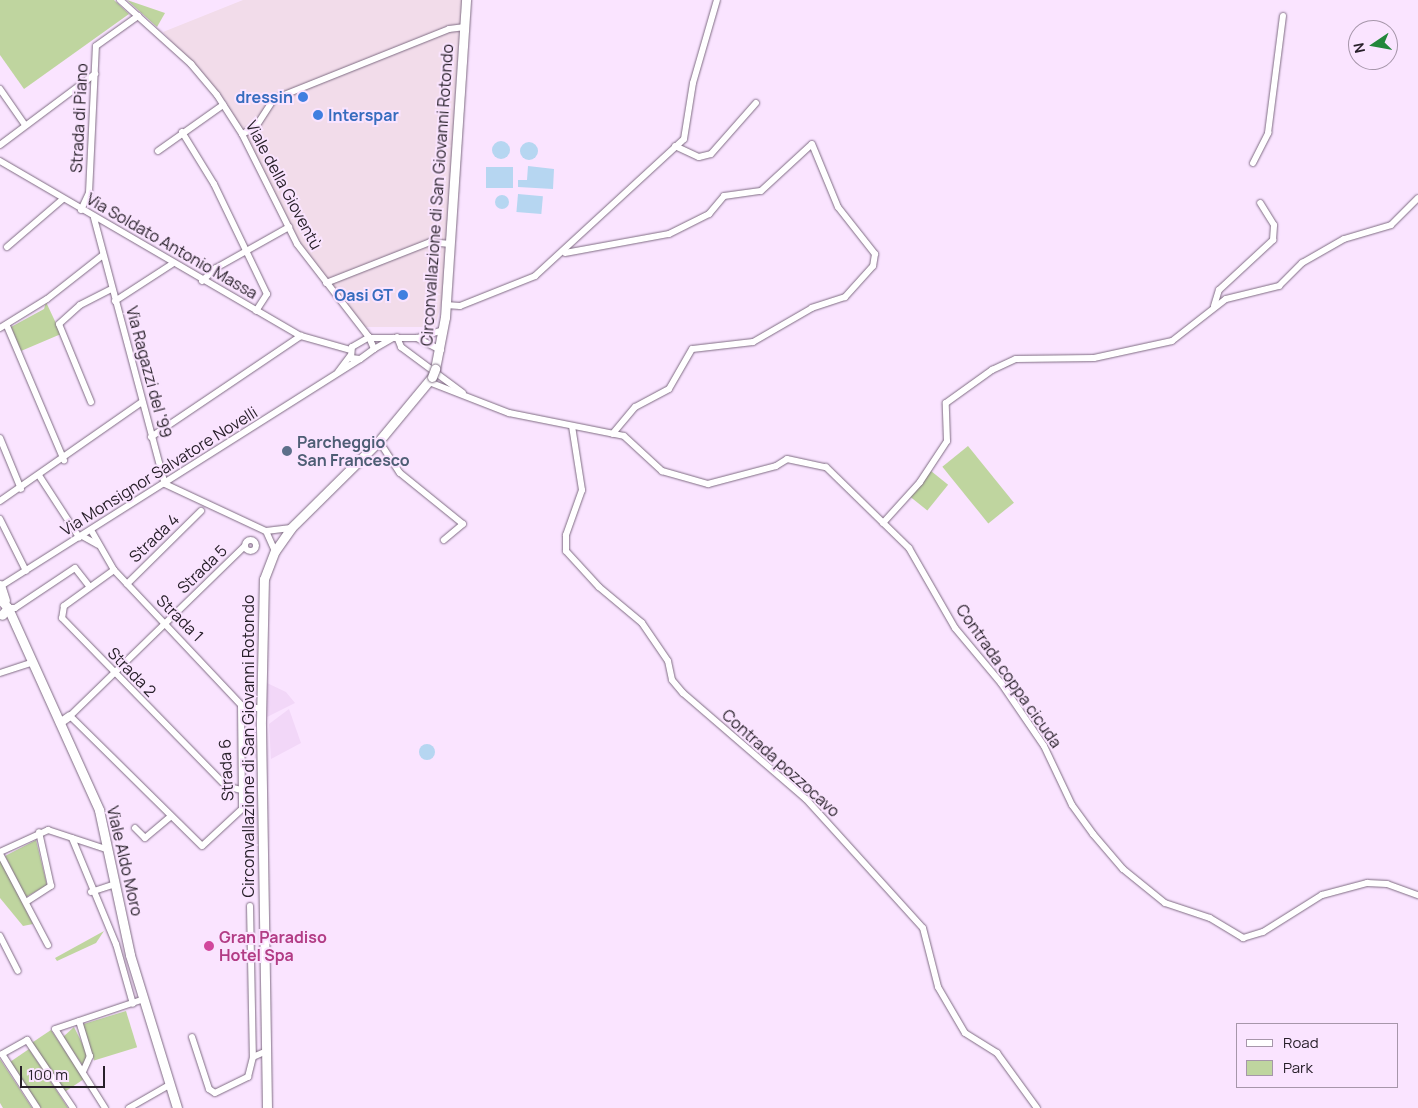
<!DOCTYPE html>
<meta charset="utf-8">
<style>
body{margin:0}
#map{position:relative;width:1418px;height:1108px;overflow:hidden;background:#fae4ff;font-family:Manrope,sans-serif}
div>[style]{position:absolute}
[style*='--x']{left:calc(var(--x)*1px);top:calc(var(--y)*1px);width:calc(var(--w)*1px);rotate:calc(var(--a)*1deg)}
.commercial>*{inset:0;background:#f2dcea}
.built>*{inset:0;background:#f2d7f8}
.green>*{inset:0;background:#bfd59f;transform-origin:0 0}
.water>*{inset:0;background:#b6d6f1;transform-origin:0 0}
.round{border-radius:50%}
.roads{filter:drop-shadow(0 0 1px #7f6c83) drop-shadow(0 0 1px #7f6c83)}
.minor>*{height:6px;margin:-3px;padding:0 3px;transform-origin:3px;border-radius:3px;background:#fff}
.minor>.ring{margin:-3px;padding:0;box-sizing:content-box;background:none;border:6px solid #fff;border-radius:50%}
.tertiary>*{height:8px;margin:-4px;padding:0 4px;transform-origin:4px;border-radius:4px;background:#fff}
.secondary>*{height:9px;margin:-4.5px;padding:0 4.5px;transform-origin:4.5px;border-radius:4.5px;background:#fff}
.bridges{filter:drop-shadow(0 0 1px #7f6c83) drop-shadow(0 0 1px #7f6c83)}
.secondary-bridge>*{height:9px;margin:-4.5px;padding:0 4.5px;transform-origin:4.5px;border-radius:4.5px;background:#fff}
.dots>*{width:14px;height:14px;translate:-50% -50%;box-sizing:border-box;border:2px solid #fae4ff;border-radius:50%}
span{translate:-50% -50%;white-space:nowrap;text-align:center;line-height:1.15;-webkit-text-stroke:4px #fae4ff;paint-order:stroke}
.shop-label{font-size:16px;color:#366cbe;font-weight:700}
.right{translate:-100% -50%;text-align:right}
.left{translate:0 -50%;text-align:left}
.street-label{font-size:16px;color:#28202a}
.service-label{font-size:16px;color:#4e5e75;font-weight:700}
.hotel-label{font-size:16px;color:#b23c85;font-weight:700}
.legend{position:absolute;left:1236px;top:1023px;width:162px;height:65px;box-sizing:border-box;background:#fae4ff;border:1px solid #a696aa;margin:0;padding:6px 9px;list-style:none;font-size:15px;color:#28202a}
.legend li{display:flex;align-items:center;gap:10px;height:25px}
.legend b{width:25px;border:1px solid #a696aa}
.north{position:absolute;left:1348px;top:20px;width:50px;height:50px;box-sizing:border-box;background:#fae4ff;border:1px solid #a696aa;border-radius:50%;rotate:258deg;font-size:14px;font-weight:700;line-height:20px;text-align:center;color:#28202a}
.north::after{content:'';display:block;margin:auto;width:18px;height:22px;background:#23873b;clip-path:polygon(50% 0,100% 100%,50% 72%,0 100%)}
.scale{position:absolute;left:20px;top:1066px;width:85px;height:22px;box-sizing:border-box;border:2px solid #28202a;border-top:0;padding-left:6px;font-size:15px;line-height:18px;white-space:nowrap;color:#28202a;-webkit-text-stroke:4px #fae4ff;paint-order:stroke}
</style>
<div id="map">
<div class="commercial">
<div style="clip-path:polygon(243px 0,462px 0,442px 301px,435px 327px,363px 327px,301px 244px,226px 102px,163px 32px)"></div>
</div>
<div class="built">
<div style="clip-path:polygon(267px 683px,286px 692px,295px 703px,267px 717px)"></div>
<div style="clip-path:polygon(289px 709px,301px 743px,271px 759px,269px 724px)"></div>
</div>
<div class="green">
<div style="clip-path:polygon(0 0,114px 0,129px 14px,24px 89px,0 55px)"></div>
<div style="clip-path:polygon(127px 0,165px 13px,157px 27px)"></div>
<div style="clip-path:polygon(46px 302px,61px 334px,21px 351px,11px 327px,44px 309px)"></div>
<div style="left:968px;top:446px;width:73px;height:33px;rotate:51deg"></div>
<div style="left:931px;top:471px;width:22px;height:33px;rotate:39deg"></div>
<div style="clip-path:polygon(36px 840px,47px 885px,26px 897px,5px 856px)"></div>
<div style="clip-path:polygon(0 859px,33px 924px,23px 926px,0 898px)"></div>
<div style="clip-path:polygon(104px 931px,96px 943px,57px 961px,55px 958px)"></div>
<div style="left:126px;top:1011px;width:38px;height:45px;rotate:73deg"></div>
<div style="clip-path:polygon(74px 1027px,88px 1055px,83px 1066px,63px 1037px)"></div>
<div style="left:51px;top:1030px;width:59px;height:23px;rotate:56deg"></div>
<div style="clip-path:polygon(29px 1049px,68px 1108px,41px 1108px,10px 1062px)"></div>
<div style="clip-path:polygon(0 1059px,32px 1108px,3px 1108px,0 1103px)"></div>
</div>
<div class="water">
<div class="round" style="left:492px;top:141px;width:18px;height:18px"></div>
<div class="round" style="left:520px;top:142px;width:18px;height:18px"></div>
<div style="clip-path:polygon(528px 166px,554px 169px,553px 189px,518px 187px,518px 180px,527px 180px)"></div>
<div style="left:486px;top:167px;width:27px;height:21px"></div>
<div style="left:518px;top:194px;width:25px;height:18px;rotate:5deg"></div>
<div class="round" style="left:495px;top:195px;width:14px;height:14px"></div>
<div class="round" style="left:419px;top:744px;width:16px;height:16px"></div>
</div>
<div class="roads">
<div class="minor">
<div style="--x:120;--y:0;--w:96;--a:42"></div>
<div style="--x:191;--y:64;--w:40;--a:50"></div>
<div style="--x:217;--y:95;--w:46;--a:57.3"></div>
<div style="--x:242;--y:134;--w:123;--a:63.4"></div>
<div style="--x:297;--y:244;--w:118;--a:52.3"></div>
<div style="--x:0;--y:89;--w:44;--a:55.2"></div>
<div style="--x:182;--y:132;--w:61;--a:58.4"></div>
<div style="--x:214;--y:184;--w:122;--a:64.3"></div>
<div style="--x:267;--y:294;--w:20;--a:123"></div>
<div style="--x:242;--y:134;--w:14;--a:-25"></div>
<div style="--x:255;--y:128;--w:35;--a:-57"></div>
<div style="--x:274;--y:99;--w:188;--a:-21.8"></div>
<div style="--x:449;--y:29;--w:16;--a:-7"></div>
<div style="--x:0;--y:145;--w:119;--a:-36.8"></div>
<div style="--x:675;--y:146;--w:26;--a:25"></div>
<div style="--x:699;--y:157;--w:12;--a:-14"></div>
<div style="--x:711;--y:154;--w:68;--a:-48.6"></div>
<div style="--x:158;--y:151;--w:80;--a:-35.3"></div>
<div style="--x:0;--y:161;--w:348;--a:30.2"></div>
<div style="--x:301;--y:336;--w:51;--a:15.9"></div>
<div style="--x:1253;--y:163;--w:34;--a:-63"></div>
<div style="--x:1268;--y:133;--w:118;--a:-82.7"></div>
<div style="--x:81;--y:210;--w:19;--a:-65"></div>
<div style="--x:89;--y:193;--w:147;--a:-87.3"></div>
<div style="--x:96;--y:46;--w:52;--a:-35.5"></div>
<div style="--x:94;--y:218;--w:275;--a:75.1"></div>
<div style="--x:165;--y:484;--w:111;--a:25"></div>
<div style="--x:7;--y:247;--w:74;--a:-40.6"></div>
<div style="--x:565;--y:253;--w:106;--a:-10.4"></div>
<div style="--x:669;--y:234;--w:45;--a:-26.6"></div>
<div style="--x:709;--y:214;--w:23;--a:-50"></div>
<div style="--x:724;--y:196;--w:37;--a:-8"></div>
<div style="--x:761;--y:191;--w:69;--a:-42.7"></div>
<div style="--x:812;--y:144;--w:68;--a:67.6"></div>
<div style="--x:838;--y:207;--w:60;--a:51.8"></div>
<div style="--x:875;--y:254;--w:12;--a:99"></div>
<div style="--x:873;--y:266;--w:42;--a:132.1"></div>
<div style="--x:845;--y:297;--w:35;--a:162"></div>
<div style="--x:812;--y:308;--w:68;--a:150"></div>
<div style="--x:753;--y:342;--w:61;--a:173.5"></div>
<div style="--x:692;--y:349;--w:46;--a:119.9"></div>
<div style="--x:669;--y:389;--w:38;--a:152"></div>
<div style="--x:635;--y:407;--w:35;--a:130"></div>
<div style="--x:202;--y:281;--w:19;--a:-43"></div>
<div style="--x:216;--y:268;--w:84;--a:-29.3"></div>
<div style="--x:326;--y:283;--w:112;--a:-21.5"></div>
<div style="--x:430;--y:242;--w:20;--a:6"></div>
<div style="--x:115;--y:301;--w:68;--a:-33"></div>
<div style="--x:446;--y:305;--w:14;--a:4"></div>
<div style="--x:460;--y:306;--w:81;--a:-21.8"></div>
<div style="--x:535;--y:276;--w:202;--a:-42.6"></div>
<div style="--x:684;--y:139;--w:57;--a:-80.9"></div>
<div style="--x:693;--y:83;--w:86;--a:-73.9"></div>
<div style="--x:1214;--y:306;--w:17;--a:-73"></div>
<div style="--x:1219;--y:290;--w:74;--a:-42.8"></div>
<div style="--x:1273;--y:240;--w:15;--a:-86"></div>
<div style="--x:1274;--y:225;--w:26;--a:-122"></div>
<div style="--x:7;--y:326;--w:146;--a:67"></div>
<div style="--x:0;--y:328;--w:55;--a:-31.7"></div>
<div style="--x:47;--y:299;--w:71;--a:-38.2"></div>
<div style="--x:369;--y:337;--w:13;--a:67"></div>
<div style="--x:374;--y:349;--w:17;--a:144"></div>
<div style="--x:360;--y:359;--w:9;--a:-174"></div>
<div style="--x:351;--y:358;--w:11;--a:-85"></div>
<div style="--x:352;--y:347;--w:20;--a:-30"></div>
<div style="--x:397;--y:337;--w:11;--a:68"></div>
<div style="--x:401;--y:347;--w:77;--a:36.6"></div>
<div style="--x:370;--y:338;--w:47;--a:0"></div>
<div style="--x:417;--y:338;--w:28;--a:-17"></div>
<div style="--x:417;--y:338;--w:27;--a:27"></div>
<div style="--x:374;--y:349;--w:22;--a:-30"></div>
<div style="--x:338;--y:372;--w:20;--a:-53"></div>
<div style="--x:429;--y:382;--w:86;--a:21.2"></div>
<div style="--x:509;--y:413;--w:117;--a:11.3"></div>
<div style="--x:624;--y:436;--w:52;--a:42.6"></div>
<div style="--x:662;--y:471;--w:48;--a:15.8"></div>
<div style="--x:708;--y:484;--w:70;--a:-14.8"></div>
<div style="--x:776;--y:466;--w:13;--a:-32"></div>
<div style="--x:787;--y:459;--w:40;--a:12"></div>
<div style="--x:826;--y:467;--w:116;--a:44.3"></div>
<div style="--x:909;--y:548;--w:92;--a:60.1"></div>
<div style="--x:955;--y:628;--w:72;--a:50.1"></div>
<div style="--x:1001;--y:683;--w:76;--a:55.7"></div>
<div style="--x:1044;--y:746;--w:65;--a:64.6"></div>
<div style="--x:1072;--y:805;--w:36;--a:54"></div>
<div style="--x:1093;--y:834;--w:46;--a:49.4"></div>
<div style="--x:1123;--y:869;--w:54;--a:39"></div>
<div style="--x:1165;--y:903;--w:47;--a:18.4"></div>
<div style="--x:1210;--y:918;--w:39;--a:31"></div>
<div style="--x:1243;--y:938;--w:21;--a:-17"></div>
<div style="--x:1263;--y:932;--w:70;--a:-32.1"></div>
<div style="--x:1322;--y:895;--w:47;--a:-14.9"></div>
<div style="--x:1367;--y:883;--w:20;--a:3"></div>
<div style="--x:1387;--y:884;--w:33;--a:20"></div>
<div style="--x:91;--y:402;--w:84;--a:-112.3"></div>
<div style="--x:59;--y:324;--w:28;--a:-42"></div>
<div style="--x:80;--y:305;--w:36;--a:-27"></div>
<div style="--x:572;--y:426;--w:65;--a:81.1"></div>
<div style="--x:582;--y:490;--w:48;--a:109.6"></div>
<div style="--x:566;--y:535;--w:16;--a:90"></div>
<div style="--x:566;--y:551;--w:49;--a:47.5"></div>
<div style="--x:599;--y:587;--w:56;--a:39.9"></div>
<div style="--x:642;--y:623;--w:46;--a:55.6"></div>
<div style="--x:668;--y:661;--w:19;--a:78"></div>
<div style="--x:672;--y:680;--w:17;--a:50"></div>
<div style="--x:683;--y:693;--w:162;--a:40.8"></div>
<div style="--x:806;--y:799;--w:174;--a:47.8"></div>
<div style="--x:923;--y:928;--w:61;--a:75.7"></div>
<div style="--x:938;--y:987;--w:53;--a:59.6"></div>
<div style="--x:965;--y:1033;--w:38;--a:32"></div>
<div style="--x:997;--y:1053;--w:68;--a:54"></div>
<div style="--x:151;--y:437;--w:181;--a:-34"></div>
<div style="--x:0;--y:438;--w:55;--a:67.6"></div>
<div style="--x:379;--y:441;--w:38;--a:57"></div>
<div style="--x:400;--y:473;--w:81;--a:39"></div>
<div style="--x:463;--y:524;--w:25;--a:140"></div>
<div style="--x:40;--y:477;--w:72;--a:57"></div>
<div style="--x:0;--y:501;--w:173;--a:-34.9"></div>
<div style="--x:0;--y:519;--w:58;--a:63.4"></div>
<div style="--x:883;--y:523;--w:55;--a:-47.9"></div>
<div style="--x:920;--y:482;--w:49;--a:-56.6"></div>
<div style="--x:947;--y:441;--w:38;--a:-92"></div>
<div style="--x:946;--y:403;--w:57;--a:-35.7"></div>
<div style="--x:992;--y:370;--w:26;--a:-25"></div>
<div style="--x:1016;--y:359;--w:78;--a:-0.7"></div>
<div style="--x:1094;--y:358;--w:80;--a:-12.3"></div>
<div style="--x:1172;--y:341;--w:68;--a:-37.9"></div>
<div style="--x:1226;--y:299;--w:55;--a:-13.8"></div>
<div style="--x:1279;--y:286;--w:33;--a:-45"></div>
<div style="--x:1302;--y:263;--w:48;--a:-29.7"></div>
<div style="--x:1344;--y:239;--w:49;--a:-16.6"></div>
<div style="--x:1391;--y:225;--w:38;--a:-45"></div>
<div style="--x:91;--y:530;--w:46;--a:60.1"></div>
<div style="--x:114;--y:570;--w:185;--a:46.7"></div>
<div style="--x:241;--y:705;--w:20;--a:11"></div>
<div style="--x:266;--y:531;--w:25;--a:-7"></div>
<div style="--x:266;--y:531;--w:22;--a:66"></div>
<div style="--x:82;--y:536;--w:18;--a:29"></div>
<div class="ring" style="left:244.5px;top:539.5px;width:5px;height:5px"></div>
<div style="--x:114;--y:570;--w:62;--a:144.2"></div>
<div style="--x:64;--y:606;--w:12;--a:99"></div>
<div style="--x:62;--y:618;--w:235;--a:45.7"></div>
<div style="--x:226;--y:786;--w:16;--a:15"></div>
<div style="--x:127;--y:584;--w:104;--a:-44.6"></div>
<div style="--x:1;--y:586;--w:425;--a:-32.3"></div>
<div style="--x:8;--y:608;--w:7;--a:0"></div>
<div style="--x:15;--y:608;--w:72;--a:-33.7"></div>
<div style="--x:75;--y:568;--w:24;--a:52"></div>
<div style="--x:0;--y:673;--w:35;--a:-18"></div>
<div style="--x:241;--y:705;--w:104;--a:89.4"></div>
<div style="--x:242;--y:809;--w:54;--a:137.2"></div>
<div style="--x:202;--y:846;--w:185;--a:-135.4"></div>
<div style="--x:70;--y:716;--w:244;--a:-44.2"></div>
<div style="--x:135;--y:828;--w:14;--a:45"></div>
<div style="--x:145;--y:838;--w:34;--a:-40"></div>
<div style="--x:72;--y:838;--w:115;--a:67.5"></div>
<div style="--x:116;--y:944;--w:62;--a:74.2"></div>
<div style="--x:0;--y:852;--w:53;--a:-24.6"></div>
<div style="--x:48;--y:830;--w:64;--a:18.2"></div>
<div style="--x:0;--y:854;--w:103;--a:62.2"></div>
<div style="--x:91;--y:892;--w:26;--a:-18"></div>
<div style="--x:26;--y:902;--w:30;--a:-33"></div>
<div style="--x:51;--y:886;--w:55;--a:-102.5"></div>
<div style="--x:250;--y:906;--w:151;--a:88.9"></div>
<div style="--x:0;--y:936;--w:39;--a:63"></div>
<div style="--x:79;--y:1021;--w:37;--a:73"></div>
<div style="--x:90;--y:1056;--w:17;--a:114"></div>
<div style="--x:192;--y:1037;--w:55;--a:71.9"></div>
<div style="--x:209;--y:1089;--w:7;--a:34"></div>
<div style="--x:215;--y:1093;--w:37;--a:-26"></div>
<div style="--x:248;--y:1077;--w:21;--a:-76"></div>
<div style="--x:253;--y:1057;--w:12;--a:-24"></div>
<div style="--x:37;--y:1108;--w:64;--a:-122.9"></div>
<div style="--x:2;--y:1054;--w:29;--a:-29"></div>
<div style="--x:27;--y:1040;--w:82;--a:55.9"></div>
<div style="--x:105;--y:1108;--w:93;--a:-122.3"></div>
<div style="--x:55;--y:1029;--w:94;--a:-18.6"></div>
<div style="--x:129;--y:1108;--w:48;--a:-29.7"></div>
</div>
<div class="tertiary">
<div style="--x:60;--y:723;--w:12;--a:-35"></div>
</div>
<div class="secondary">
<div style="--x:435;--y:369;--w:53;--a:-79.1"></div>
<div style="--x:445;--y:317;--w:318;--a:-86.2"></div>
<div style="--x:0;--y:585;--w:16;--a:72"></div>
<div style="--x:0;--y:599;--w:12;--a:48"></div>
<div style="--x:8;--y:608;--w:9;--a:131"></div>
<div style="--x:8;--y:608;--w:222;--a:65.7"></div>
<div style="--x:99;--y:810;--w:148;--a:77.9"></div>
<div style="--x:130;--y:955;--w:160;--a:72.9"></div>
<div style="--x:267;--y:1108;--w:388;--a:-90.9"></div>
<div style="--x:261;--y:720;--w:141;--a:-88.8"></div>
<div style="--x:264;--y:579;--w:30;--a:-69"></div>
<div style="--x:275;--y:551;--w:28;--a:-55"></div>
<div style="--x:291;--y:528;--w:124;--a:-44.7"></div>
<div style="--x:379;--y:441;--w:83;--a:-50.4"></div>
</div>
</div>
<div class="bridges">
<div class="secondary-bridge">
<div style="--x:432;--y:377;--w:9;--a:-69"></div>
</div>
</div>
<div class="dots">
<div style="left:303px;top:97px;background:#3f7fe0"></div>
<div style="left:318px;top:115px;background:#3f7fe0"></div>
<div style="left:403px;top:295px;background:#3f7fe0"></div>
<div style="left:287px;top:451px;background:#5c6f8a"></div>
<div style="left:209px;top:946px;background:#d1479c"></div>
</div>
<div class="shop-label">
<span class="right" style="left:293px;top:97px">dressin</span>
<span class="left" style="left:328px;top:115px">Interspar</span>
<span class="right" style="left:393px;top:295px">Oasi GT</span>
</div>
<div class="street-label">
<span style="left:79px;top:118px;rotate:-87deg">Strada di Piano</span>
<span style="left:284px;top:185px;rotate:62deg">Viale della Gioventù</span>
<span style="left:437px;top:195px;rotate:-86deg">Circonvallazione di San Giovanni Rotondo</span>
<span style="left:172px;top:246px;rotate:30deg">Via Soldato Antonio Massa</span>
<span style="left:149px;top:372px;rotate:75deg">Via Ragazzi del '99</span>
<span style="left:159px;top:471px;rotate:-32deg">Via Monsignor Salvatore Novelli</span>
<span style="left:154px;top:538px;rotate:-44deg">Strada 4</span>
<span style="left:202px;top:569px;rotate:-44deg">Strada 5</span>
<span style="left:180px;top:618px;rotate:45deg">Strada 1</span>
<span style="left:132px;top:672px;rotate:46deg">Strada 2</span>
<span style="left:1009px;top:676px;rotate:55deg">Contrada coppa cicuda</span>
<span style="left:248px;top:746px;rotate:-90deg">Circonvallazione di San Giovanni Rotondo</span>
<span style="left:781px;top:763px;rotate:42deg">Contrada pozzocavo</span>
<span style="left:226px;top:770px;rotate:-93deg">Strada 6</span>
<span style="left:125px;top:861px;rotate:77deg">Viale Aldo Moro</span>
</div>
<div class="service-label">
<span class="left" style="left:297px;top:451px">Parcheggio<br>San Francesco</span>
</div>
<div class="hotel-label">
<span class="left" style="left:219px;top:946px">Gran Paradiso<br>Hotel Spa</span>
</div>
<ul class="legend">
<li><b style="height:6px;background:#fff"></b>Road</li>
<li><b style="height:14px;background:#bfd59f"></b>Park</li>
</ul>
<div class="north">N</div>
<div class="scale">100 m</div>
</div>
